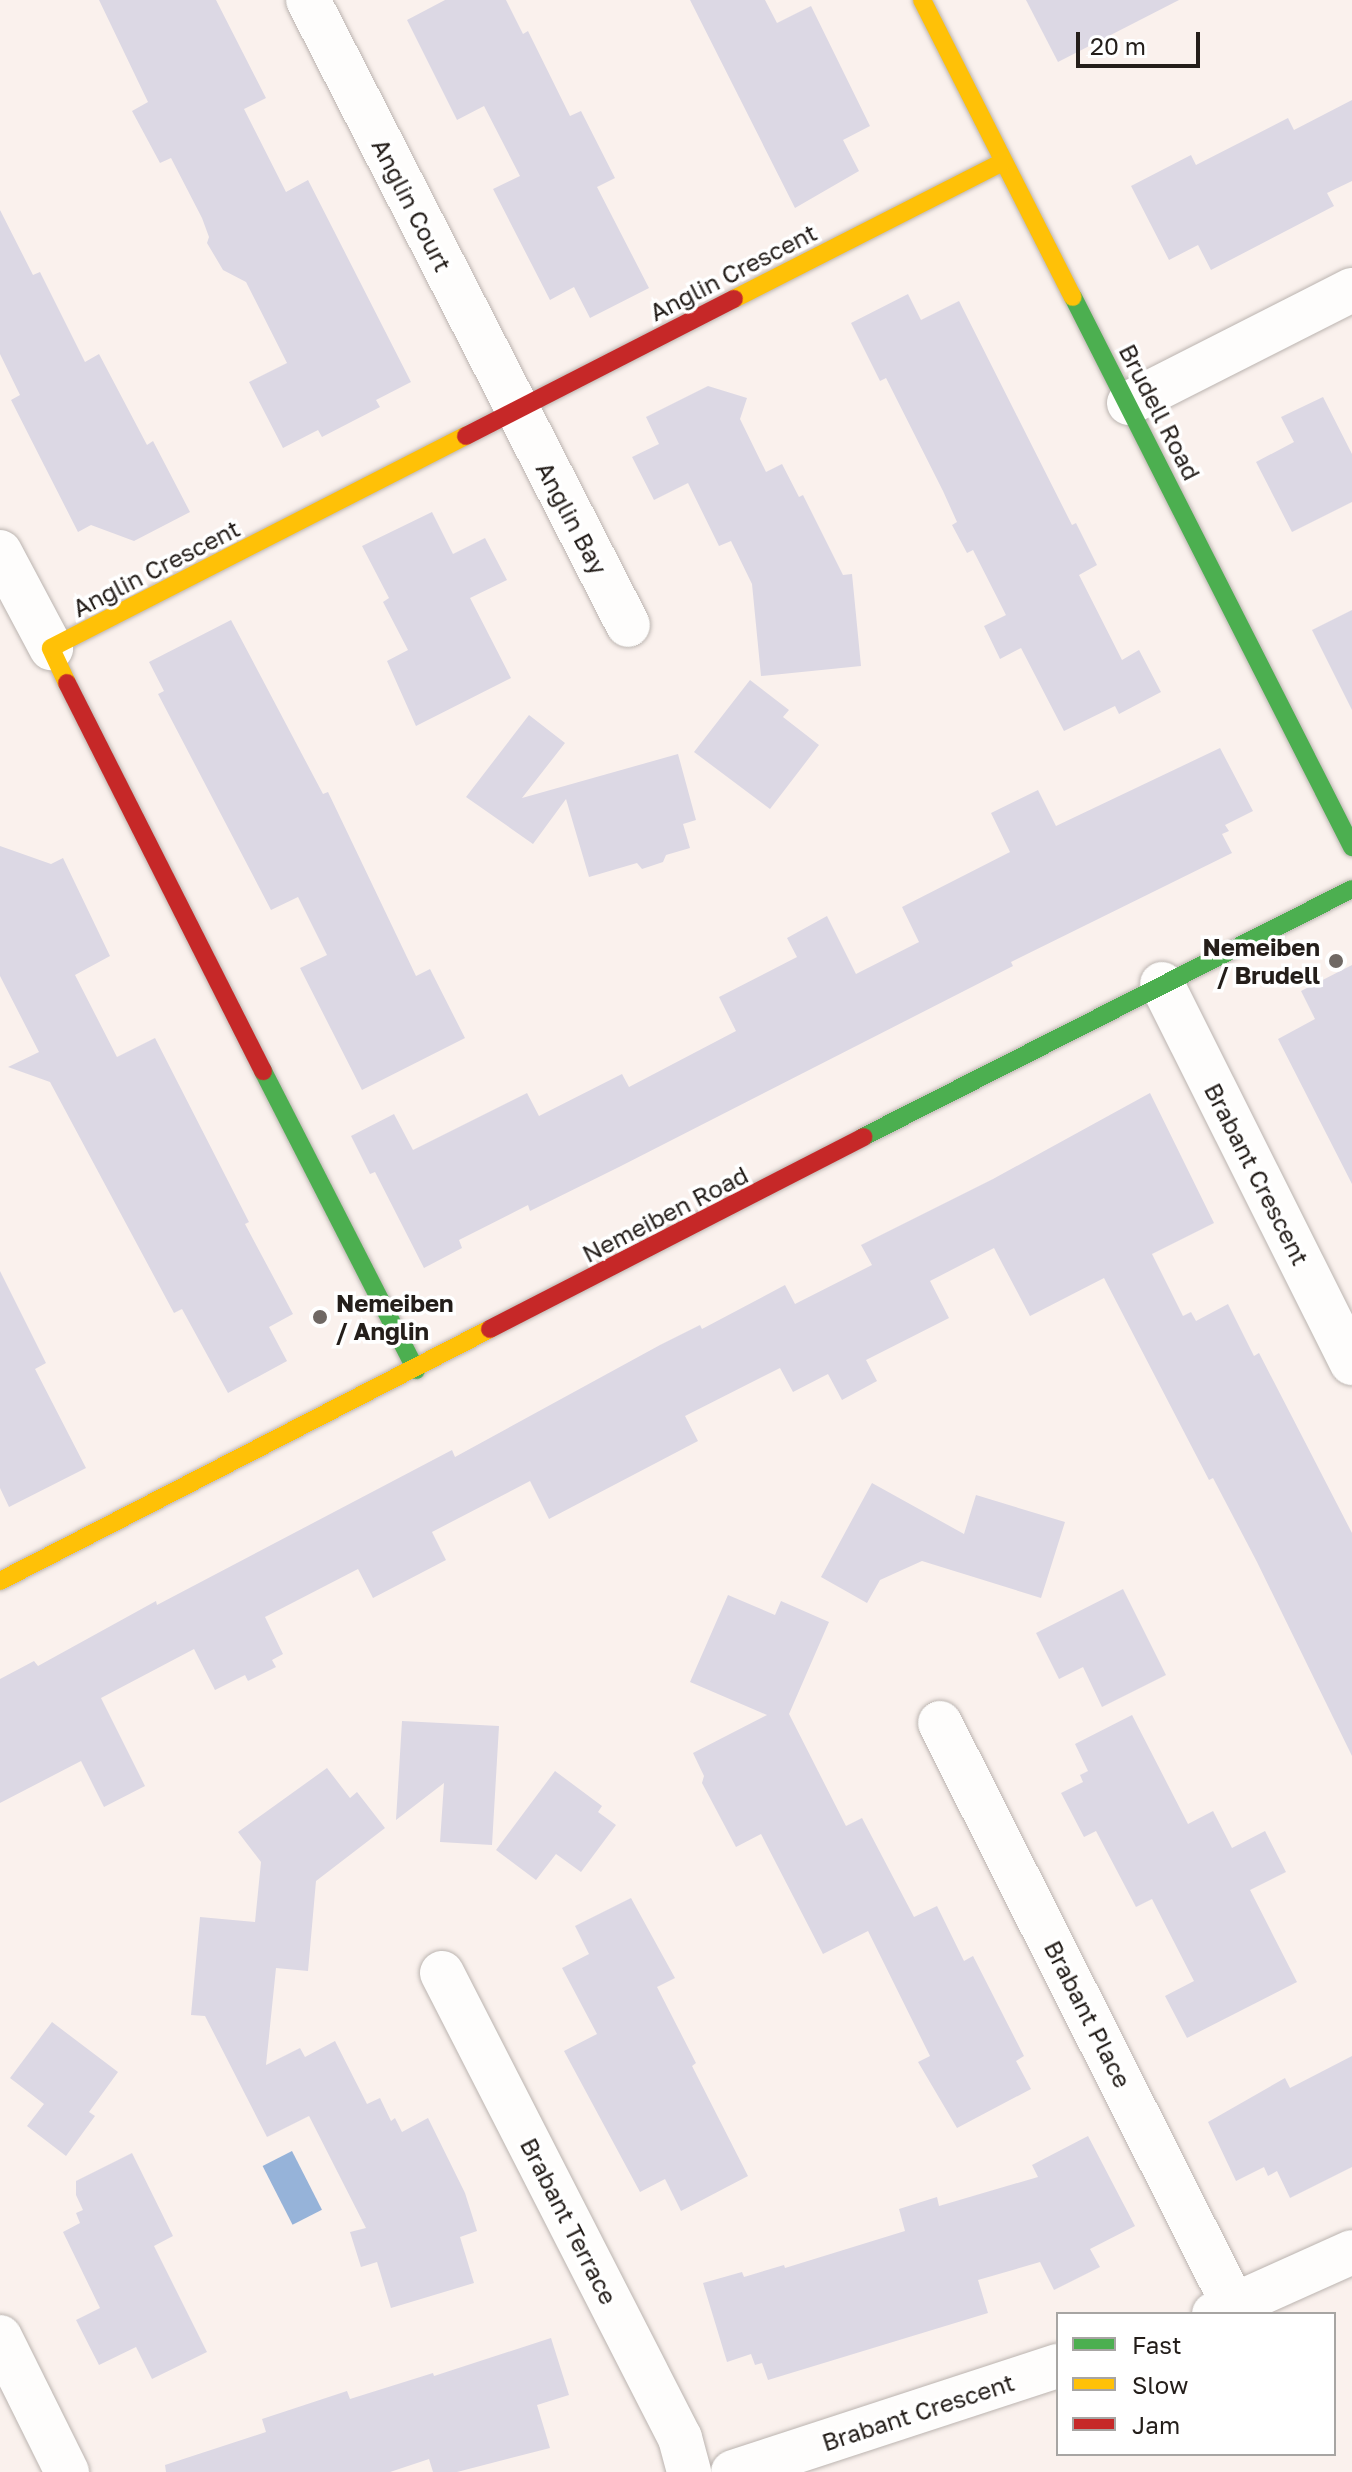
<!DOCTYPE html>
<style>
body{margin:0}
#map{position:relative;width:1352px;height:2472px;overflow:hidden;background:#faf1ed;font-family:"Golos Text",sans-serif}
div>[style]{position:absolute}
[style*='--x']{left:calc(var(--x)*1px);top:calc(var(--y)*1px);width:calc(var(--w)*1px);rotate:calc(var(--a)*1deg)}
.water>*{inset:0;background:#96b3d9;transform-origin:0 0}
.building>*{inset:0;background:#dcd8e4}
.roads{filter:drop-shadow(0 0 2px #bbb4b0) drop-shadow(0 0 2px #bbb4b0)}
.street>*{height:44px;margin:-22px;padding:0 22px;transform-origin:22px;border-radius:22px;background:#fefdfc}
.fast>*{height:18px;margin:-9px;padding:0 9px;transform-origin:9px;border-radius:9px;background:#4caf50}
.slow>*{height:18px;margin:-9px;padding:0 9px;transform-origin:9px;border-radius:9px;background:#ffc107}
.jam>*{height:18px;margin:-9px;padding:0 9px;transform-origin:9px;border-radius:9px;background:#c62828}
.dots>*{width:22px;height:22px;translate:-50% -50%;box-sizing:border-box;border:4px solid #fff;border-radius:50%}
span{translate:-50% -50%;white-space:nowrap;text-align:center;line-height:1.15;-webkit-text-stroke:7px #fff;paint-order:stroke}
.street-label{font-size:24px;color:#241e1a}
.poi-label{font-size:24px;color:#241e1a;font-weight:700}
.right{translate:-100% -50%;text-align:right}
.left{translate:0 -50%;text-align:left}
.legend{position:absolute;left:1056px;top:2312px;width:280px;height:144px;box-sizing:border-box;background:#fff;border:2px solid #a7a5a3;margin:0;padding:10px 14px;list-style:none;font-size:24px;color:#241e1a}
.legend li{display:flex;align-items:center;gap:16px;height:40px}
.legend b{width:40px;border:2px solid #a7a5a3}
.scale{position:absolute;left:1076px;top:32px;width:124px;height:36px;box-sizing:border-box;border:4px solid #241e1a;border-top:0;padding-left:10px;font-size:24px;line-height:28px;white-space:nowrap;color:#241e1a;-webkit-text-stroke:6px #fff;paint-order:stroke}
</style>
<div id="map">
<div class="water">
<div style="left:292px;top:2151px;width:66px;height:33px;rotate:63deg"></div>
</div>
<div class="building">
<div style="clip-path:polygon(99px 0,216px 0,266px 98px,244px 109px,286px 192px,308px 180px,411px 382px,376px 400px,380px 407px,322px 437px,318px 430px,283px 448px,249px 382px,287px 363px,246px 282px,223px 270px,207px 243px,209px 237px,202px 218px,171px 158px,160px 163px,132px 111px,148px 102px)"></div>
<div style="clip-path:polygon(445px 0,506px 0,523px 34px,528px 31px,570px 116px,581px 111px,615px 178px,597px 187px,649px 288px,590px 318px,574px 287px,550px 300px,493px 189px,520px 176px,484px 106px,457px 120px,407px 20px)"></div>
<div style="clip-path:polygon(690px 0,765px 0,777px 23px,811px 6px,870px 126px,843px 140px,859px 171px,795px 208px)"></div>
<div style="clip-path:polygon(1026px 0,1179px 0,1058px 62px)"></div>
<div style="clip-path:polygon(1352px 100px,1352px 181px,1327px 193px,1334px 206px,1211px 270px,1198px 245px,1169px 260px,1131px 186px,1191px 155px,1196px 165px,1288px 118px,1294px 130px)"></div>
<div style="clip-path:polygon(0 210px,33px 275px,40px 272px,85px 362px,99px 354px,147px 445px,153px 441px,190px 512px,134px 541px,91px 525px,78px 532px,11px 400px,20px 395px,0 354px)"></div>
<div style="clip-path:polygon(908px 294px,921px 320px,959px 301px,1072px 525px,1076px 523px,1097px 565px,1079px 575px,1122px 660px,1139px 650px,1161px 692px,1119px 714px,1115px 706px,1064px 731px,1021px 648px,1000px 659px,984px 626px,1006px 615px,973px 550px,967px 553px,952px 525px,957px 522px,943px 491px,886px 378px,880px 381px,851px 323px)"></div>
<div style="clip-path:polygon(708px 386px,747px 398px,740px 419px,766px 472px,782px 464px,799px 497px,803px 495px,843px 575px,852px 574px,861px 666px,761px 676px,752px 584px,731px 541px,719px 546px,688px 483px,654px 500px,632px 457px,659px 444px,646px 417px)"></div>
<div style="clip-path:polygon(1323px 397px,1352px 454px,1352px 502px,1292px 532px,1256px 462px,1294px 442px,1281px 417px)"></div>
<div style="clip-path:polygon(432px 512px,453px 554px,485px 538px,507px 580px,470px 598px,511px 678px,416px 726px,387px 661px,408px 650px,383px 602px,389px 598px,362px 546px)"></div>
<div style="clip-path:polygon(1352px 610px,1352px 710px,1312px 630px)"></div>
<div style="clip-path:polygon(231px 620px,323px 794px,328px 792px,416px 976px,430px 969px,465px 1038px,362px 1090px,300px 968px,327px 955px,298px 897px,271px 910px,158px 694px,164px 691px,149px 662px)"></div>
<div style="clip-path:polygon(750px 680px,789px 710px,783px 717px,819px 745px,770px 809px,694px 752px)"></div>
<div style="clip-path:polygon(529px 715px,565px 743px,522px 798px,678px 754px,696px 820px,683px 824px,690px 848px,666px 855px,663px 862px,642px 869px,637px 863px,589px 877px,566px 799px,533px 844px,466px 797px)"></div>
<div style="clip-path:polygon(1220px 748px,1253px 811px,1225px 825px,1229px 831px,1222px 834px,1232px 853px,1011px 962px,1013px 966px,619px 1167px,530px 1211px,528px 1205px,459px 1240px,462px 1248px,424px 1268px,375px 1172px,370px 1174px,351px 1136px,394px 1114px,413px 1150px,527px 1093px,539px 1116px,622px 1074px,629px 1087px,736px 1031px,719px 997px,797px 957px,787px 938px,827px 916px,856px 974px,919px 942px,902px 907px,1010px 852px,991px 813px,1038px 790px,1056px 826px)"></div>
<div style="clip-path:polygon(0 846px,51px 864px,63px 858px,110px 956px,75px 975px,117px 1057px,155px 1038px,249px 1222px,245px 1224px,293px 1314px,269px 1327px,287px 1361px,228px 1393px,182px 1309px,174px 1313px,50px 1082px,8px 1067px,39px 1052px,0 976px)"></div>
<div style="clip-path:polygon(1352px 965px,1352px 1184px,1278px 1039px,1315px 1019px,1301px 991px)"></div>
<div style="clip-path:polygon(1150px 1093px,1214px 1223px,1152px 1254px,1183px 1316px,1191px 1312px,1196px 1321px,1228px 1304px,1254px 1356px,1259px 1353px,1352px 1533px,1352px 1756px,1257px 1562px,1213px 1478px,1209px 1480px,1104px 1278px,1030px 1316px,994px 1248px,930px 1281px,949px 1318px,866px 1360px,877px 1381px,842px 1400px,828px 1374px,793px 1392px,780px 1368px,685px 1416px,698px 1441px,549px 1519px,530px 1481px,432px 1532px,446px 1560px,373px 1598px,358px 1569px,265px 1617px,283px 1654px,272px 1660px,276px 1667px,248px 1681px,245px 1675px,215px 1690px,194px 1649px,101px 1698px,145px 1786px,104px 1807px,81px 1761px,0 1803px,0 1679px,34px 1661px,38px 1666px,156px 1601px,157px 1605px,452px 1450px,455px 1457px,660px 1345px,700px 1325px,702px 1329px,785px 1285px,795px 1304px,872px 1265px,861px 1245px,993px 1179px)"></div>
<div style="clip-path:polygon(0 1271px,46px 1363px,35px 1369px,86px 1468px,9px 1507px,0 1488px)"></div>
<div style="clip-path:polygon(872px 1483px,964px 1534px,976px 1495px,1065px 1522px,1041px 1598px,922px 1561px,880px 1580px,867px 1603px,821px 1577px)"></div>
<div style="clip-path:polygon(1123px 1589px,1166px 1675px,1102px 1707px,1083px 1667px,1059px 1679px,1036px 1633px)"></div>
<div style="clip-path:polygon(728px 1595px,775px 1615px,781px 1601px,829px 1622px,789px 1714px,846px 1826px,862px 1818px,914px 1917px,937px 1906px,964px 1961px,973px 1956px,1024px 2056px,1016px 2061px,1031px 2089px,957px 2128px,918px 2062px,930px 2056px,868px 1931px,823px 1954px,761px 1834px,736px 1847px,702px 1783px,704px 1776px,693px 1753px,767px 1715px,690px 1682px)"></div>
<div style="clip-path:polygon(1132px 1715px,1188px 1824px,1213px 1811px,1232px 1848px,1265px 1831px,1286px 1872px,1250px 1890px,1297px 1982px,1187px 2038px,1165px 1996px,1194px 1981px,1152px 1899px,1136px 1907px,1096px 1831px,1084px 1837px,1061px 1793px,1083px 1782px,1080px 1775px,1088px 1771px,1075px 1744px)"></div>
<div style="clip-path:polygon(402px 1721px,499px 1726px,492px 1845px,440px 1842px,444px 1783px,396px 1820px)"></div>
<div style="clip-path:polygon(327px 1768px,350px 1798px,357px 1792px,385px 1828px,316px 1881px,308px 1971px,276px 1968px,266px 2065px,300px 2048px,305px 2057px,335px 2041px,367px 2104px,380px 2098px,391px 2121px,395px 2118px,402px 2132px,428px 2118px,465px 2193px,477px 2231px,460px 2237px,474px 2283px,391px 2308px,377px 2262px,361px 2267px,350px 2232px,366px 2228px,309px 2116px,267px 2137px,205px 2016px,191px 2015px,200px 1917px,255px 1922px,261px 1862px,238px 1832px)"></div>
<div style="clip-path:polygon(555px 1771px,602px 1806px,598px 1812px,616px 1825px,581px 1872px,556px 1854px,536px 1880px,496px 1850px)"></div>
<div style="clip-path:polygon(631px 1898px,675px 1978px,657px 1987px,696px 2063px,692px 2066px,748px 2176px,681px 2211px,665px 2179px,640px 2192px,564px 2051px,597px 2034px,562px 1968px,589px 1954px,575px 1926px)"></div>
<div style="clip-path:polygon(52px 2022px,118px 2072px,89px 2112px,95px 2116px,66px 2156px,27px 2126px,44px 2104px,10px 2078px)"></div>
<div style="clip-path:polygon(1352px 2056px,1352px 2167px,1290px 2198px,1277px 2171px,1268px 2176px,1264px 2167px,1236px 2181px,1208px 2122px,1285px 2078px,1290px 2088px)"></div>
<div style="clip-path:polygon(1088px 2136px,1135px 2226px,1090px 2249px,1100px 2267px,1054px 2290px,1040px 2262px,978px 2280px,988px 2313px,768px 2380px,762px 2363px,755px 2365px,751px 2354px,727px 2362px,703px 2283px,742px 2272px,744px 2277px,784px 2265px,785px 2268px,905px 2231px,899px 2209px,937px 2197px,939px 2206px,1038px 2177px,1032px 2165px)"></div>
<div style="clip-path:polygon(132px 2153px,173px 2236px,154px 2246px,207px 2352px,152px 2379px,136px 2347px,99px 2365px,76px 2320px,100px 2308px,63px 2232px,80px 2223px,76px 2213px,83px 2210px,76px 2195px,76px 2181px)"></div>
<div style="clip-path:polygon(551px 2338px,569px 2395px,537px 2405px,550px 2448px,457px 2472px,433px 2472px,429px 2459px,390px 2472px,166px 2472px,165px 2465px,266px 2432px,262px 2419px,347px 2391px,350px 2399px,433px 2373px,434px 2376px)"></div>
</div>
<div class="roads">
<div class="street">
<div style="--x:308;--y:0;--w:702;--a:62.89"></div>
<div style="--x:1129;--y:403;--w:250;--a:-26.9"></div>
<div style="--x:0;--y:552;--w:109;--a:62"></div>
<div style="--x:1162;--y:984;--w:424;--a:63.4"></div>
<div style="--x:940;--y:1723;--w:653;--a:63.24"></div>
<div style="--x:442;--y:1973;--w:522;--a:62.9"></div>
<div style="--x:680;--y:2438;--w:35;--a:75"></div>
<div style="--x:1214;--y:2314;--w:151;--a:-24.2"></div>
<div style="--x:0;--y:2337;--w:151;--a:63.6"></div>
<div style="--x:733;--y:2472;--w:342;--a:-18.1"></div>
</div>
<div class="fast">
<div style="--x:1073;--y:297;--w:617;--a:63.1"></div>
<div style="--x:263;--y:1071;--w:336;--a:62.9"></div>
<div style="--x:863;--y:1137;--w:548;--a:-26.89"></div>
</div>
<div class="slow">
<div style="--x:922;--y:0;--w:333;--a:63.1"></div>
<div style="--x:734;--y:299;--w:302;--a:-27"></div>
<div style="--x:67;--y:683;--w:38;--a:-115"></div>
<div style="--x:51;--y:648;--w:466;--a:-27.1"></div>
<div style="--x:0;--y:1581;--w:551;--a:-27.22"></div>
</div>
<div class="jam">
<div style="--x:466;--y:436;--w:301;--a:-27.1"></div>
<div style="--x:67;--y:683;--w:435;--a:63.2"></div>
<div style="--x:490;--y:1329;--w:420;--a:-27.2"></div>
</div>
</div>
<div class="dots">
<div style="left:1336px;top:961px;background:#6f6864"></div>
<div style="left:320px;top:1317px;background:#6f6864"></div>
</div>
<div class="street-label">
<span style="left:412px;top:205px;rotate:63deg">Anglin Court</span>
<span style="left:733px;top:272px;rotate:-27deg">Anglin Crescent</span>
<span style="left:1160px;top:412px;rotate:63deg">Brudell Road</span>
<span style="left:572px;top:518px;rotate:62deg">Anglin Bay</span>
<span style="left:156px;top:568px;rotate:-27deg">Anglin Crescent</span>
<span style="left:1257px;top:1174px;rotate:63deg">Brabant Crescent</span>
<span style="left:665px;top:1214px;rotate:-27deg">Nemeiben Road</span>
<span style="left:1088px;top:2014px;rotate:63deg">Brabant Place</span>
<span style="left:569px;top:2221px;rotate:63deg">Brabant Terrace</span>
<span style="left:918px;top:2412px;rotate:-18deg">Brabant Crescent</span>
</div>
<div class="poi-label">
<span class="right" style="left:1320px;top:961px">Nemeiben<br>/ Brudell</span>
<span class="left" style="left:336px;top:1317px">Nemeiben<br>/ Anglin</span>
</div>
<ul class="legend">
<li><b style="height:10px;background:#4caf50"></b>Fast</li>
<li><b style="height:10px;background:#ffc107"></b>Slow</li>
<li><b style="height:10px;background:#c62828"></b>Jam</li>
</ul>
<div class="scale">20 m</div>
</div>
